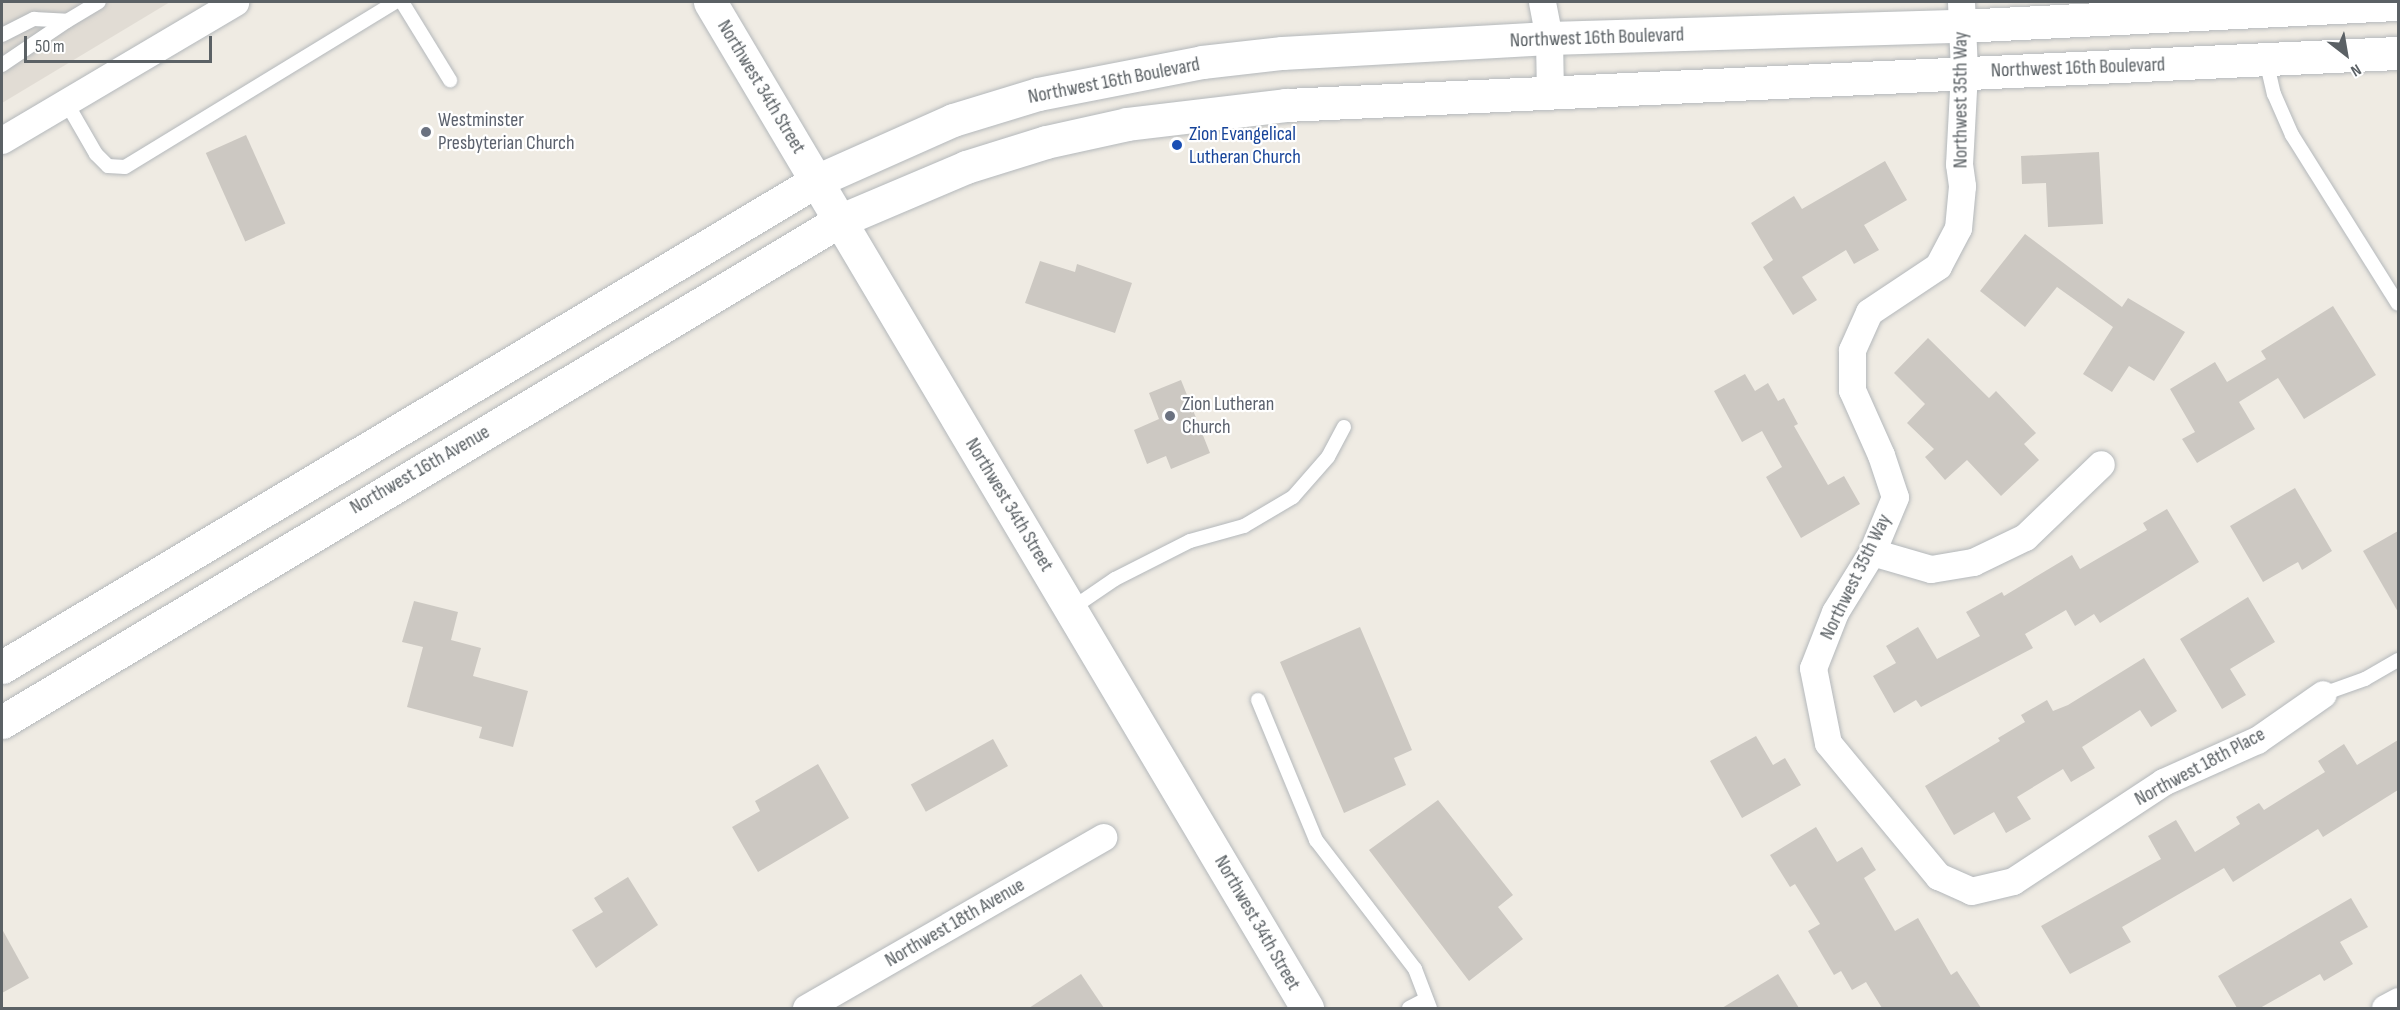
<!DOCTYPE html>
<style>
body{margin:0}
#map{position:relative;width:2400px;height:1010px;overflow:hidden;background:#efebe3;font-family:"Sofia Sans Condensed",sans-serif}
div>[style]{position:absolute}
[style*='--x']{left:calc(var(--x)*1px);top:calc(var(--y)*1px);width:calc(var(--w)*1px);rotate:calc(var(--a)*1deg)}
.education>*{inset:0;background:#e1dcd4}
.building>*{inset:0;background:#ccc8c2;transform-origin:0 0}
.roads{filter:drop-shadow(0 0 2px #b4b8bb) drop-shadow(0 0 2px #b4b8bb)}
.service>*{height:14px;margin:-7px;padding:0 7px;transform-origin:7px;border-radius:7px;background:#fff}
.minor>*{height:27px;margin:-13.5px;padding:0 13.5px;transform-origin:13.5px;border-radius:13.5px;background:#fff}
.secondary>*{height:33px;margin:-16.5px;padding:0 16.5px;transform-origin:16.5px;border-radius:16.5px;background:#fff}
.dots>*{width:16px;height:16px;translate:-50% -50%;box-sizing:border-box;border:3px solid #fff;border-radius:50%}
span{translate:-50% -50%;white-space:nowrap;text-align:center;line-height:1.15;-webkit-text-stroke:4.5px #fff;paint-order:stroke}
.street-label{font-size:20px;color:#5b6165}
.worship-label{font-size:20px;color:#5b616d}
.left{translate:0 -50%;text-align:left}
.transit-label{font-size:20px;color:#164399}
.frame{position:absolute;inset:0;border:3px solid #5b6165;pointer-events:none}
.north{position:absolute;left:2316px;top:24px;width:60px;height:60px;-webkit-text-stroke:4px #fff;paint-order:stroke;rotate:149deg;font-size:16px;font-weight:700;line-height:24px;text-align:center;color:#5b6165}
.north::after{content:'';display:block;margin:auto;width:21px;height:27px;background:#5b6165;clip-path:polygon(50% 0,100% 100%,50% 72%,0 100%)}
.scale{position:absolute;left:24px;top:36px;width:188px;height:27px;box-sizing:border-box;border:3px solid #5b6165;border-top:0;padding-left:8px;font-size:18px;line-height:21px;white-space:nowrap;color:#5b6165;-webkit-text-stroke:4px #fff;paint-order:stroke}
</style>
<div id="map">
<div class="education">
<div style="clip-path:polygon(2px 2px,170px 2px,2px 103px)"></div>
</div>
<div class="building">
<div style="left:246px;top:135px;width:97px;height:44px;rotate:66deg"></div>
<div style="clip-path:polygon(2099px 152px,2103px 224px,2048px 227px,2046px 183px,2022px 184px,2021px 156px)"></div>
<div style="clip-path:polygon(1885px 161px,1907px 200px,1864px 225px,1879px 250px,1854px 264px,1846px 250px,1802px 277px,1817px 300px,1793px 315px,1763px 267px,1773px 260px,1751px 223px,1794px 196px,1802px 209px)"></div>
<div style="clip-path:polygon(2025px 234px,2122px 307px,2128px 298px,2185px 332px,2154px 381px,2129px 366px,2112px 392px,2083px 374px,2113px 327px,2057px 287px,2025px 327px,1980px 291px)"></div>
<div style="clip-path:polygon(1040px 261px,1075px 272px,1077px 264px,1132px 283px,1115px 333px,1025px 303px)"></div>
<div style="clip-path:polygon(2333px 306px,2376px 375px,2304px 419px,2278px 378px,2239px 402px,2255px 429px,2197px 463px,2182px 439px,2195px 432px,2170px 389px,2215px 362px,2227px 382px,2266px 359px,2261px 351px)"></div>
<div style="clip-path:polygon(1928px 338px,1989px 398px,1996px 391px,2036px 433px,2024px 444px,2039px 460px,2001px 496px,1967px 460px,1945px 480px,1925px 457px,1934px 449px,1907px 423px,1925px 404px,1894px 373px)"></div>
<div style="clip-path:polygon(1745px 374px,1755px 391px,1768px 383px,1778px 401px,1784px 398px,1798px 424px,1794px 426px,1828px 485px,1844px 476px,1860px 504px,1801px 538px,1766px 477px,1782px 467px,1762px 431px,1742px 442px,1714px 391px)"></div>
<div style="clip-path:polygon(1181px 380px,1210px 453px,1171px 469px,1166px 456px,1147px 464px,1134px 430px,1159px 419px,1149px 393px)"></div>
<div style="clip-path:polygon(2295px 488px,2332px 551px,2302px 570px,2298px 562px,2263px 582px,2230px 526px)"></div>
<div style="clip-path:polygon(2167px 509px,2199px 562px,2100px 623px,2094px 614px,2075px 626px,2066px 610px,2025px 634px,2033px 648px,1921px 707px,1916px 700px,1894px 713px,1873px 676px,1896px 663px,1886px 646px,1918px 627px,1937px 659px,1980px 636px,1966px 612px,2002px 592px,2004px 596px,2072px 555px,2080px 569px,2147px 530px,2143px 523px)"></div>
<div style="clip-path:polygon(2398px 531px,2398px 612px,2363px 551px)"></div>
<div style="clip-path:polygon(2248px 597px,2275px 642px,2230px 669px,2246px 695px,2222px 709px,2180px 639px)"></div>
<div style="clip-path:polygon(414px 601px,458px 612px,451px 640px,481px 648px,473px 676px,528px 691px,513px 747px,479px 738px,482px 727px,407px 707px,423px 647px,402px 642px)"></div>
<div style="clip-path:polygon(1360px 627px,1412px 750px,1394px 758px,1406px 785px,1344px 813px,1280px 662px)"></div>
<div style="clip-path:polygon(2144px 658px,2177px 711px,2151px 727px,2140px 710px,2082px 747px,2095px 768px,2071px 782px,2063px 769px,2017px 797px,2031px 819px,2006px 833px,1994px 812px,1954px 835px,1925px 786px,2000px 741px,1998px 738px,2025px 722px,2021px 715px,2047px 700px,2053px 711px,2068px 705px)"></div>
<div style="clip-path:polygon(1756px 736px,1773px 765px,1785px 758px,1801px 785px,1742px 818px,1710px 761px)"></div>
<div style="left:993px;top:739px;width:31px;height:94px;rotate:61deg"></div>
<div style="clip-path:polygon(2398px 740px,2398px 790px,2323px 837px,2318px 829px,2233px 882px,2224px 868px,2122px 927px,2131px 942px,2070px 974px,2041px 926px,2161px 859px,2148px 836px,2176px 820px,2195px 852px,2240px 824px,2236px 817px,2259px 803px,2264px 810px,2325px 772px,2318px 761px,2344px 744px,2357px 765px)"></div>
<div style="clip-path:polygon(818px 764px,849px 818px,758px 872px,732px 827px,760px 811px,755px 801px)"></div>
<div style="clip-path:polygon(1438px 800px,1513px 895px,1498px 907px,1523px 939px,1469px 981px,1369px 850px)"></div>
<div style="clip-path:polygon(1816px 827px,1837px 862px,1862px 847px,1876px 870px,1864px 878px,1895px 931px,1918px 918px,1951px 975px,1957px 971px,1981px 1008px,1882px 1008px,1866px 982px,1852px 990px,1841px 971px,1834px 975px,1808px 931px,1820px 924px,1795px 884px,1790px 887px,1770px 855px)"></div>
<div style="clip-path:polygon(628px 877px,658px 925px,596px 968px,572px 930px,603px 912px,594px 898px)"></div>
<div style="clip-path:polygon(2351px 898px,2368px 927px,2340px 942px,2353px 964px,2324px 981px,2320px 974px,2260px 1008px,2237px 1008px,2218px 976px)"></div>
<div style="clip-path:polygon(2px 929px,29px 978px,2px 993px)"></div>
<div style="clip-path:polygon(1081px 974px,1104px 1008px,1029px 1008px)"></div>
<div style="clip-path:polygon(1778px 974px,1799px 1008px,1722px 1008px)"></div>
</div>
<div class="roads">
<div class="service">
<div style="--x:402;--y:2;--w:92;--a:58.4"></div>
<div style="--x:2;--y:35;--w:36;--a:-27"></div>
<div style="--x:34;--y:19;--w:33;--a:3"></div>
<div style="--x:67;--y:21;--w:37;--a:-31"></div>
<div style="--x:2266;--y:60;--w:35;--a:77"></div>
<div style="--x:2274;--y:94;--w:45;--a:66.3"></div>
<div style="--x:2292;--y:135;--w:199;--a:57.9"></div>
<div style="--x:2;--y:65;--w:78;--a:-34.1"></div>
<div style="--x:66;--y:102;--w:60;--a:60"></div>
<div style="--x:96;--y:154;--w:17;--a:45"></div>
<div style="--x:108;--y:166;--w:17;--a:3"></div>
<div style="--x:125;--y:167;--w:316;--a:-31.4"></div>
<div style="--x:1071;--y:609;--w:53;--a:-34.3"></div>
<div style="--x:1115;--y:579;--w:84;--a:-26.9"></div>
<div style="--x:1190;--y:541;--w:56;--a:-15.5"></div>
<div style="--x:1244;--y:526;--w:57;--a:-30.6"></div>
<div style="--x:1293;--y:497;--w:53;--a:-48.8"></div>
<div style="--x:1328;--y:457;--w:34;--a:-62"></div>
<div style="--x:2323;--y:694;--w:45;--a:-19.7"></div>
<div style="--x:2365;--y:679;--w:38;--a:-30"></div>
<div style="--x:1258;--y:700;--w:152;--a:67.5"></div>
<div style="--x:1316;--y:840;--w:163;--a:52.5"></div>
<div style="--x:1415;--y:969;--w:42;--a:69"></div>
<div style="--x:1409;--y:1008;--w:18;--a:-27"></div>
</div>
<div class="minor">
<div style="--x:1542;--y:2;--w:37;--a:79"></div>
<div style="--x:1549;--y:38;--w:55;--a:89"></div>
<div style="--x:1961;--y:2;--w:70;--a:87.5"></div>
<div style="--x:1964;--y:72;--w:92;--a:93.1"></div>
<div style="--x:1959;--y:164;--w:22;--a:82"></div>
<div style="--x:1962;--y:186;--w:42;--a:95.4"></div>
<div style="--x:1958;--y:228;--w:43;--a:117.8"></div>
<div style="--x:1938;--y:266;--w:83;--a:146.3"></div>
<div style="--x:1869;--y:312;--w:42;--a:114.1"></div>
<div style="--x:1852;--y:350;--w:40;--a:90"></div>
<div style="--x:1852;--y:390;--w:71;--a:66"></div>
<div style="--x:1881;--y:455;--w:44;--a:71.6"></div>
<div style="--x:1895;--y:497;--w:60;--a:112.7"></div>
<div style="--x:1872;--y:552;--w:70;--a:121.7"></div>
<div style="--x:1835;--y:612;--w:60;--a:111.4"></div>
<div style="--x:1813;--y:668;--w:76;--a:78.7"></div>
<div style="--x:1828;--y:743;--w:173;--a:50.4"></div>
<div style="--x:1938;--y:876;--w:36;--a:24"></div>
<div style="--x:1971;--y:891;--w:43;--a:-13.4"></div>
<div style="--x:2013;--y:881;--w:180;--a:-33.4"></div>
<div style="--x:2163;--y:782;--w:103;--a:-24.1"></div>
<div style="--x:2257;--y:740;--w:80;--a:-34.9"></div>
<div style="--x:2;--y:140;--w:271;--a:-30.6"></div>
<div style="--x:1872;--y:552;--w:61;--a:16.1"></div>
<div style="--x:1931;--y:569;--w:43;--a:-9.5"></div>
<div style="--x:1973;--y:562;--w:58;--a:-25.7"></div>
<div style="--x:2025;--y:537;--w:105;--a:-43.8"></div>
<div style="--x:806;--y:1008;--w:343;--a:-29.9"></div>
<div style="--x:2385;--y:1008;--w:15;--a:-28"></div>
</div>
<div class="secondary">
<div style="--x:710;--y:2;--w:1170;--a:59.31"></div>
<div style="--x:2;--y:667;--w:948;--a:-30.84"></div>
<div style="--x:816;--y:181;--w:150;--a:-24"></div>
<div style="--x:953;--y:120;--w:89;--a:-17"></div>
<div style="--x:1038;--y:94;--w:167;--a:-11"></div>
<div style="--x:1202;--y:62;--w:81;--a:-6.4"></div>
<div style="--x:1282;--y:53;--w:267;--a:-3.2"></div>
<div style="--x:1549;--y:38;--w:412;--a:-1.7"></div>
<div style="--x:1961;--y:26;--w:438;--a:-2.9"></div>
<div style="--x:2;--y:722;--w:975;--a:-30.9"></div>
<div style="--x:839;--y:221;--w:138;--a:-23"></div>
<div style="--x:966;--y:167;--w:84;--a:-17.4"></div>
<div style="--x:1046;--y:142;--w:83;--a:-12.5"></div>
<div style="--x:1127;--y:124;--w:160;--a:-6.8"></div>
<div style="--x:1286;--y:105;--w:1113;--a:-2.68"></div>
</div>
</div>
<div class="dots">
<div style="left:426px;top:132px;background:#6b7280"></div>
<div style="left:1177px;top:145px;background:#1a4fb4"></div>
<div style="left:1170px;top:416px;background:#6b7280"></div>
</div>
<div class="street-label">
<span style="left:1597px;top:38px;rotate:-2deg">Northwest 16th Boulevard</span>
<span style="left:2078px;top:68px;rotate:-2deg">Northwest 16th Boulevard</span>
<span style="left:1114px;top:81px;rotate:-11deg">Northwest 16th Boulevard</span>
<span style="left:761px;top:87px;rotate:59deg">Northwest 34th Street</span>
<span style="left:1961px;top:100px;rotate:-90deg">Northwest 35th Way</span>
<span style="left:420px;top:470px;rotate:-30deg">Northwest 16th Avenue</span>
<span style="left:1009px;top:505px;rotate:59deg">Northwest 34th Street</span>
<span style="left:1856px;top:577px;rotate:-64deg">Northwest 35th Way</span>
<span style="left:2200px;top:767px;rotate:-28deg">Northwest 18th Place</span>
<span style="left:955px;top:923px;rotate:-30deg">Northwest 18th Avenue</span>
<span style="left:1257px;top:923px;rotate:60deg">Northwest 34th Street</span>
</div>
<div class="worship-label">
<span class="left" style="left:438px;top:132px">Westminster<br>Presbyterian Church</span>
<span class="left" style="left:1182px;top:416px">Zion Lutheran<br>Church</span>
</div>
<div class="transit-label">
<span class="left" style="left:1189px;top:146px">Zion Evangelical<br>Lutheran Church</span>
</div>
<div class="frame"></div>
<div class="north">N</div>
<div class="scale">50 m</div>
</div>
